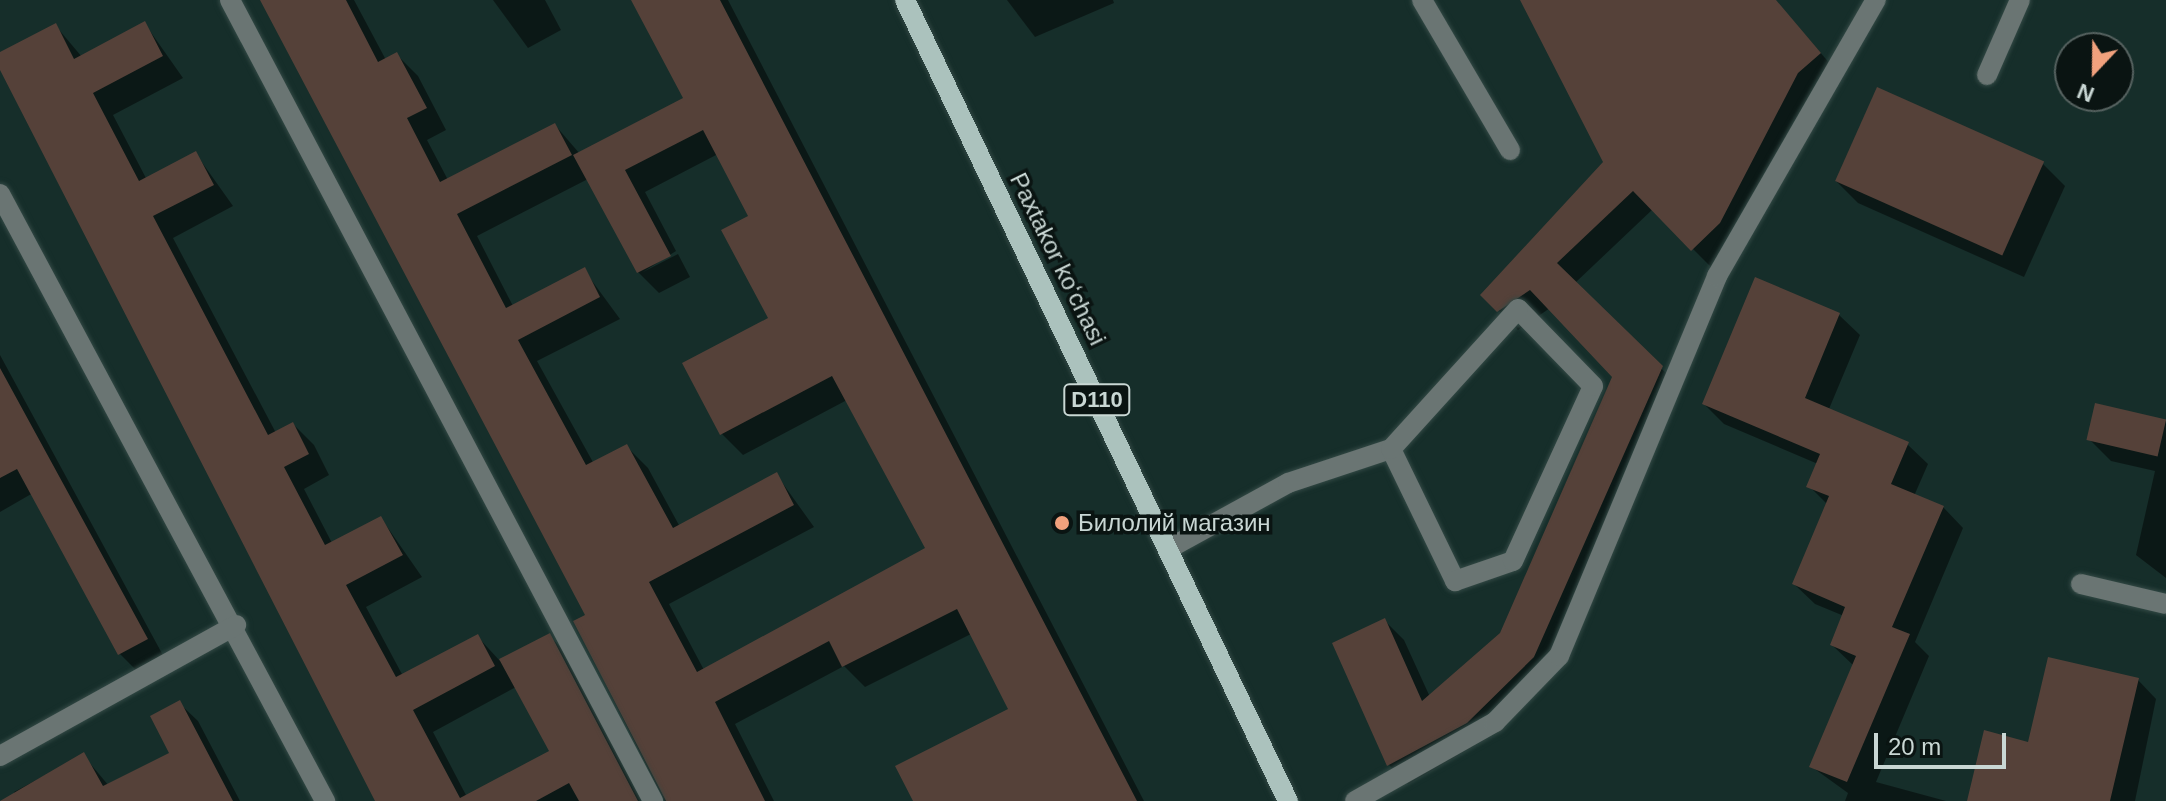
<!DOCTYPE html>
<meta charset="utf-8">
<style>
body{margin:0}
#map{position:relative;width:2166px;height:801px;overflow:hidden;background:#162e2a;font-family:Helvetica,sans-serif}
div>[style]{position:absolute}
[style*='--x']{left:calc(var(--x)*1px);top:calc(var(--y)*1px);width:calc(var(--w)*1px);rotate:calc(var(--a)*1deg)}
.shadow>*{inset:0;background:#0007}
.building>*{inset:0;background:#554139;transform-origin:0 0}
.roads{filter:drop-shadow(0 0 2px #334945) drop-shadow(0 0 2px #334945)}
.minor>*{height:20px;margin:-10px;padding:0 10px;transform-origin:10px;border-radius:10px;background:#6a7573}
.major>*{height:20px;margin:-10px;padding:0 10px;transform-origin:10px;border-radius:10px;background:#abc2bd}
.dots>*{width:22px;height:22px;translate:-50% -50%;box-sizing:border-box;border:4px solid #0a1412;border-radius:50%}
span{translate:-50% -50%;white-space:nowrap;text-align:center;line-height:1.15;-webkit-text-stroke:7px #0a1412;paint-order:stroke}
.shield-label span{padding:2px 6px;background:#0a1412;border:2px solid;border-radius:6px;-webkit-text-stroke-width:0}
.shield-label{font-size:22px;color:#c9d7d4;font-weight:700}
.street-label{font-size:24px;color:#c9d7d4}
.poi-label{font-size:24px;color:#c9d7d4}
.left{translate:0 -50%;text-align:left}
.north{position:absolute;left:2054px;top:32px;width:80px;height:80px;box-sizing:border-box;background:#0a1412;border:2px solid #566260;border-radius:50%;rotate:202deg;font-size:22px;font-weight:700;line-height:32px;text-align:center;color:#c9d7d4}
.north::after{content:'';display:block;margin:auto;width:28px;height:36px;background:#f1a17d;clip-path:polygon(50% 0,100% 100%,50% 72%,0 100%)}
.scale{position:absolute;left:1874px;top:733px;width:132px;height:36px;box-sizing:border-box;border:4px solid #c9d7d4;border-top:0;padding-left:10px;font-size:24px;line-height:28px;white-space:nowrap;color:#c9d7d4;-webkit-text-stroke:6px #0a1412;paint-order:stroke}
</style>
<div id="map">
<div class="shadow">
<div style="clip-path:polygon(evenodd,264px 0,354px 0,386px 60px,397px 55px,418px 76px,446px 130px,427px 140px,448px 180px,555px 125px,580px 154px,686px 99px,634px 0,728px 0,1144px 801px,918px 801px,1011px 710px,971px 634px,865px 687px,844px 666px,735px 724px,774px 801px,664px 801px,575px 622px,588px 616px,264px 0,718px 154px,751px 217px,771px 319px,685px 364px,722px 434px,743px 455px,847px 400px,927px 549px,704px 670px,669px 604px,814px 527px,776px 474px,680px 527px,648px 468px,626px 446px,594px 464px,537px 361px,620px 319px,584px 270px,513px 306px,477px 236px,588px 179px,638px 272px,659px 293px,690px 277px,678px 254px,643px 272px,676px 251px,645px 192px,718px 154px)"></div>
<div style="clip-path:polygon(493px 0,545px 0,561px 30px,528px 48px)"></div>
<div style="clip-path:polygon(1007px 0,1113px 0,1114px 3px,1035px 37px)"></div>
<div style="clip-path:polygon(1528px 0,1775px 0,1838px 73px,1712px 268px,1653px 209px,1575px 283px,1680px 387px,1553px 676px,1500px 731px,1408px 784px,1389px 765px,1334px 644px,1385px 621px,1404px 640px,1430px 697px,1502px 635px,1615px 376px,1550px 308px,1518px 330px,1482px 294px,1606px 163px)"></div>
<div style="clip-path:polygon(evenodd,145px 24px,183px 78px,113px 115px,147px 180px,196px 154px,233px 206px,173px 238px,276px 433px,293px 424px,314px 445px,329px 475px,304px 489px,332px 543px,381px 518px,422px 577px,366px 607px,403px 676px,477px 636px,500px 661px,549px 636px,571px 657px,647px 801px,377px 801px,0 66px,0 54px,55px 25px,82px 57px,145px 24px,516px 687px,551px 752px,467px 797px,433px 732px,516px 687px)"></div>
<div style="clip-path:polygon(2043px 164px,2065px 186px,2024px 277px,1858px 203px,1836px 181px)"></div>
<div style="clip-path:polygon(1756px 280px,1839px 315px,1860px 335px,1829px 409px,1907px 444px,1928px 464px,1914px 496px,1943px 507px,1963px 528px,1915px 642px,1929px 656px,1876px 782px,1946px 801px,1845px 801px,1848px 793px,1812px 767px,1854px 666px,1832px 645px,1844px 616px,1815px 604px,1794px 584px,1828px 505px,1809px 486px,1818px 464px,1724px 424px,1704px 404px)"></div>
<div style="clip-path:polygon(0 355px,165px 659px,139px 673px,120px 654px,33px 493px,0 512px)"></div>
<div style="clip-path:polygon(2166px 421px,2166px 578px,2136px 555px,2155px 471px,2111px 461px,2089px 439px)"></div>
<div style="clip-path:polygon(2138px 680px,2156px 699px,2135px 801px,1969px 801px,2030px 744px)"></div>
<div style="clip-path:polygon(179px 703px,198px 721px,240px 801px,19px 801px,14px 792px,83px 755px,109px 786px,172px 754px)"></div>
</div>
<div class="building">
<div style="clip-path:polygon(260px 0,346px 0,378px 62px,397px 52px,427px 108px,407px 118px,440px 182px,555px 123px,572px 155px,457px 214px,506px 308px,585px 267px,600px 297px,518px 340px,586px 465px,627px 444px,673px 528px,777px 472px,794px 505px,649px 582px,697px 672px,925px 548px,832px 376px,720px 435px,682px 363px,768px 318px,721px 230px,748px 216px,703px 130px,625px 170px,671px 256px,637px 273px,573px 155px,683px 98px,631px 0,720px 0,1137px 801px,913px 801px,895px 766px,1008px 709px,957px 609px,842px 667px,829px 641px,715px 702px,765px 801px,666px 801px,573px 621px,585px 615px)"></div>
<div style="clip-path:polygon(1520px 0,1776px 0,1821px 53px,1798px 73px,1720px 223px,1691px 251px,1633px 191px,1557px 263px,1663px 366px,1534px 657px,1467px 723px,1387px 766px,1332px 643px,1385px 618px,1422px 701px,1500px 633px,1612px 377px,1530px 290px,1497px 312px,1480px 295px,1603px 162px)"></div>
<div style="clip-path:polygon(145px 21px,163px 56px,93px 93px,139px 181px,196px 151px,214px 185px,153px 216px,268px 435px,293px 422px,309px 454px,284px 467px,325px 545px,381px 516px,403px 555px,346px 585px,396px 677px,478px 634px,495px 666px,413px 710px,460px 798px,549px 751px,499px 659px,550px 633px,638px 801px,579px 801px,569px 783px,536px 801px,375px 801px,0 70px,0 52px,56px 23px,74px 59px)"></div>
<div style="left:1877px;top:87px;width:183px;height:103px;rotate:24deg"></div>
<div style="clip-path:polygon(1755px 277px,1840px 313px,1805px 398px,1909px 442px,1891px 484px,1944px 506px,1892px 627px,1910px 634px,1847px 782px,1809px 767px,1856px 656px,1830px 645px,1845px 607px,1792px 584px,1829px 496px,1806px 487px,1820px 454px,1702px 404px)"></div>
<div style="clip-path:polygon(0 368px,148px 639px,118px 655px,17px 469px,0 478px)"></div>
<div style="left:2095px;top:403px;width:73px;height:38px;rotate:13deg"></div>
<div style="clip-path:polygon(2048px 657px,2139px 678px,2110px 801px,1967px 801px,1984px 730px,2028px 742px)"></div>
<div style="clip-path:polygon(180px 700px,233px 801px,0 801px,84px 752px,103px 786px,169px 753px,150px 716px)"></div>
</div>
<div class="roads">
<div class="minor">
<div style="--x:230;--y:0;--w:906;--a:62.16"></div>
<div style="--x:1422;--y:0;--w:174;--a:59.6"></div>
<div style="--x:1987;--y:75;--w:82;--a:-66.3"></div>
<div style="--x:0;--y:194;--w:689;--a:61.83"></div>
<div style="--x:1168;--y:549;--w:137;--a:-28.8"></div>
<div style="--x:1288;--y:483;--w:108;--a:-18.3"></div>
<div style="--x:1391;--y:449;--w:147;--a:64.1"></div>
<div style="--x:1455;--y:581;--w:61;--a:-19"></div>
<div style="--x:1513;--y:561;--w:192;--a:-65.4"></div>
<div style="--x:1593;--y:386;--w:107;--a:-134.2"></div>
<div style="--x:1518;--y:309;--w:189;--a:132.2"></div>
<div style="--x:2081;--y:584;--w:87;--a:13.2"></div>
<div style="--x:0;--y:756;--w:270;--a:-29"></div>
<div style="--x:1355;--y:801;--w:161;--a:-29.4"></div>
<div style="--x:1495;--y:722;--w:92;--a:-45.9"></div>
<div style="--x:1559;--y:656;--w:412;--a:-67.4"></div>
<div style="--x:1717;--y:276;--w:319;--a:-60.1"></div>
</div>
<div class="major">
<div style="--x:905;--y:0;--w:888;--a:64.45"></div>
</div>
</div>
<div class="dots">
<div style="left:1062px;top:523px;background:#f1a17d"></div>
</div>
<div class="shield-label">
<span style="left:1097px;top:400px">D110</span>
</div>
<div class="street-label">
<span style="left:1058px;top:259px;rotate:64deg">Paxtakor koʻchasi</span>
</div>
<div class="poi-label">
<span class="left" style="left:1078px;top:523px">Билолий магазин</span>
</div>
<div class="north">N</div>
<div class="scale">20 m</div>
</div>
